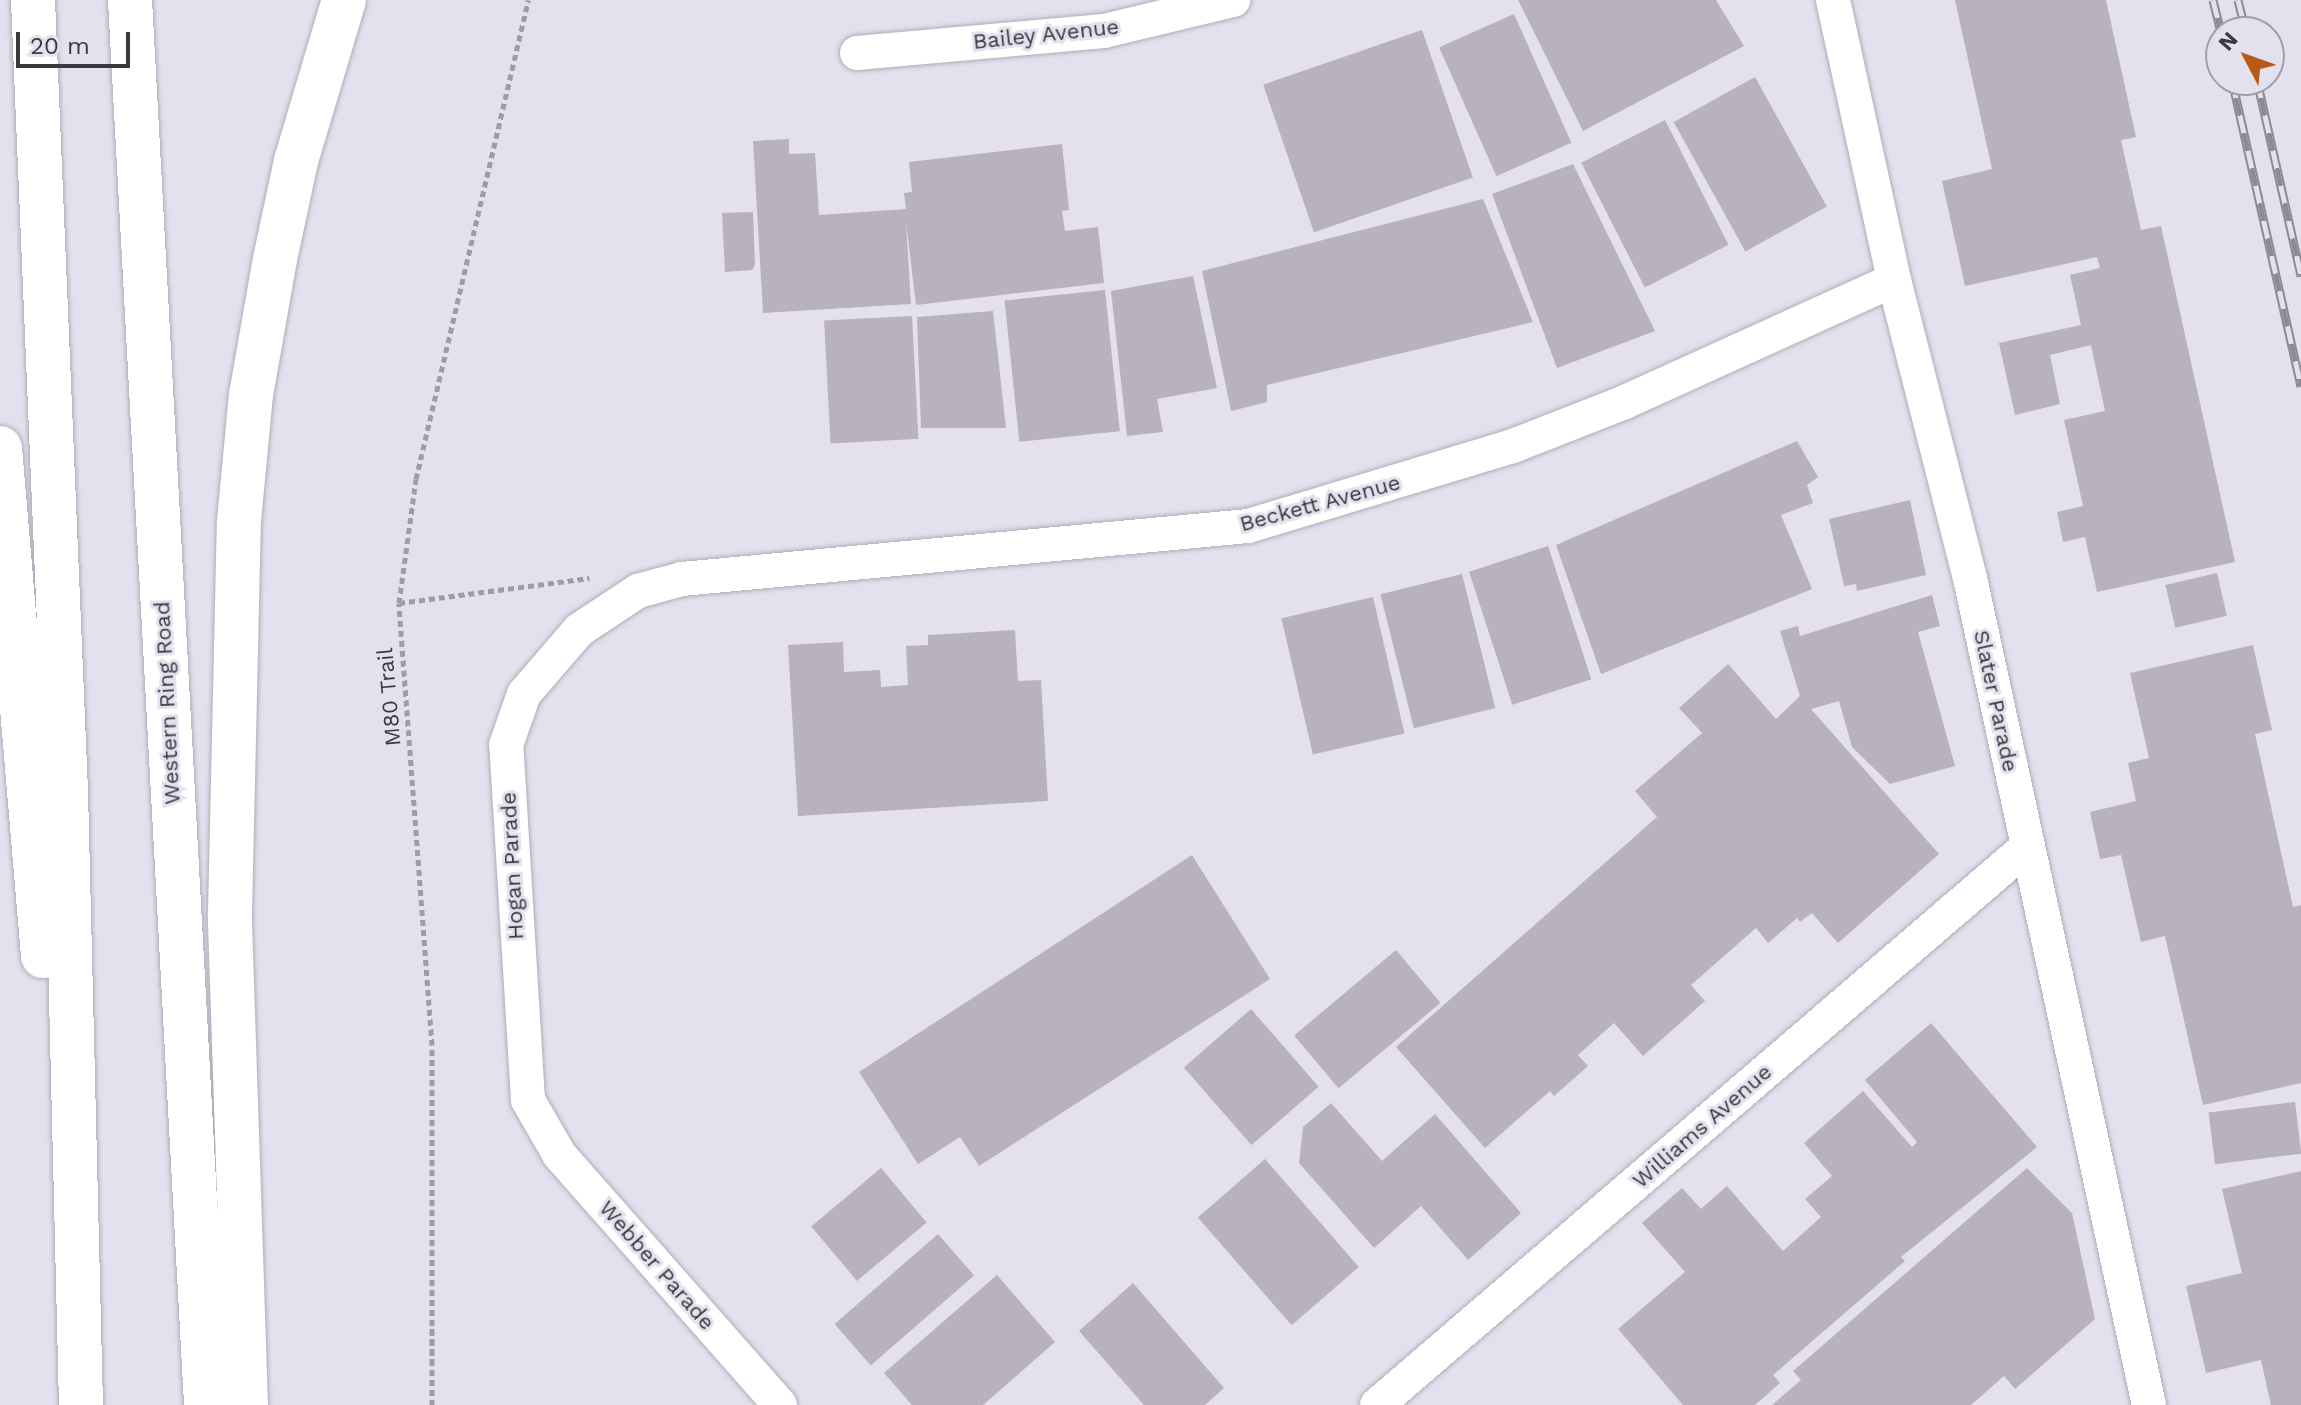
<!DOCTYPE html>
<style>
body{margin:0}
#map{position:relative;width:2301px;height:1405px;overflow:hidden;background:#e3e1ee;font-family:"Work Sans",sans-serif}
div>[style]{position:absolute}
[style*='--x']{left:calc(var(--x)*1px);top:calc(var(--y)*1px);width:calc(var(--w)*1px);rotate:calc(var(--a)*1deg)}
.building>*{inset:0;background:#b9b1bc;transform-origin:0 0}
.path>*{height:5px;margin-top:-2.5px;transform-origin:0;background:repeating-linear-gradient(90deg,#9e9da6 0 6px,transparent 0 10px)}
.roads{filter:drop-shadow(0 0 2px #aeadb9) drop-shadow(0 0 2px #aeadb9)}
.street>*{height:34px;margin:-17px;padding:0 17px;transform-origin:17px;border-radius:17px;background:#fff}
.highway>*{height:44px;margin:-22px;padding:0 22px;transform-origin:22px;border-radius:22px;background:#fff}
.rail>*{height:9px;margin-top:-4.5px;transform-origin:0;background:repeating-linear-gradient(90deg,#e3e1ee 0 18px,#8c8a93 0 36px);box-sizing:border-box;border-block:2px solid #8c8a93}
span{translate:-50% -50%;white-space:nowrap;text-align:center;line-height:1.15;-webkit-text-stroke:6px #e3e1ee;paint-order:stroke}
.street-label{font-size:22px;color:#3a393e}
.north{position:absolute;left:2205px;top:16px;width:80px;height:80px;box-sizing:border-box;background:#e3e1ee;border:2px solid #9f9ea8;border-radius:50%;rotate:311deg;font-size:22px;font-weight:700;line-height:32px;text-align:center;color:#3a393e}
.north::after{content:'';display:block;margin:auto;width:28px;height:36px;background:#b95913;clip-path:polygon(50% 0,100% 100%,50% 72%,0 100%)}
.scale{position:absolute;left:16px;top:32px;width:114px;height:36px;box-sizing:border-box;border:4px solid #3a393e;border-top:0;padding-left:10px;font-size:24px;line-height:28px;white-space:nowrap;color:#3a393e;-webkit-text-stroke:6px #e3e1ee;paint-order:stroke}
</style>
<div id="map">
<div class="building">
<div style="clip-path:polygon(1518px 0,1716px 0,1744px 46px,1583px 131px)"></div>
<div style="clip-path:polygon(1955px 0,2106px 0,2136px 137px,2121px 140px,2141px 230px,2161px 226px,2235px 562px,2097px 592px,2085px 537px,2063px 542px,2057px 512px,2083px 506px,2064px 420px,2105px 411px,2091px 345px,2050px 355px,2060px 404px,2015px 415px,1999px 343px,2081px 325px,2070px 275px,2100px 268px,2097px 257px,1965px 286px,1942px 181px,1992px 169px)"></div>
<div style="left:1514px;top:14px;width:141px;height:82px;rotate:66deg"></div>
<div style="left:1422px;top:30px;width:156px;height:168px;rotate:71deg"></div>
<div style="left:1755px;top:77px;width:148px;height:93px;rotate:61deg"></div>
<div style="left:1665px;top:120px;width:140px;height:94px;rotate:63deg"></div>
<div style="clip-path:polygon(789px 139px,789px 154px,815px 153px,819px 215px,906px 209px,904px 193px,912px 192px,909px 162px,1062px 144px,1069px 210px,1062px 211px,1065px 231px,1098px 227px,1104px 283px,916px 305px,906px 222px,911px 304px,763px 313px,753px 141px)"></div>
<div style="clip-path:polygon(1573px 164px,1655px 331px,1557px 368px,1492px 194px)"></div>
<div style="clip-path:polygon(1483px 199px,1533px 322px,1267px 385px,1267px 402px,1231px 411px,1202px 271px)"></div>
<div style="clip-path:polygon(753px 212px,755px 265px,752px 270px,725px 272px,722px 213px)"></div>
<div style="clip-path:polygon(1193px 276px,1217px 388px,1157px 399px,1163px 432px,1127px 436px,1111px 291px)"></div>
<div style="left:1105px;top:290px;width:142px;height:101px;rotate:84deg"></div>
<div style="clip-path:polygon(993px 311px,1006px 428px,921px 428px,917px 317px)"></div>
<div style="left:912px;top:316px;width:123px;height:88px;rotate:87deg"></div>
<div style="clip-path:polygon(1797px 441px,1818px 477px,1807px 485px,1813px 503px,1781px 515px,1812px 589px,1601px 674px,1556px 545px)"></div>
<div style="clip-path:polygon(1910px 500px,1926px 575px,1857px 591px,1856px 584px,1844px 586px,1829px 519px)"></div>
<div style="left:1548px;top:546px;width:140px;height:83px;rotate:72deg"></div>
<div style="left:2217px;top:573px;width:44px;height:53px;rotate:77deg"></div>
<div style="left:1462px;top:574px;width:138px;height:84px;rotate:76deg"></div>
<div style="clip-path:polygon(1932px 595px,1940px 626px,1918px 632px,1955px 766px,1890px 784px,1852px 747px,1839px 701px,1811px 709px,1939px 854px,1838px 943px,1812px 913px,1800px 922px,1797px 918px,1768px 943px,1756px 928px,1691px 985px,1705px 1001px,1643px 1056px,1614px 1023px,1578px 1055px,1588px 1066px,1554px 1096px,1550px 1091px,1485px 1148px,1396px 1047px,1657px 817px,1635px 791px,1702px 733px,1679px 708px,1728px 664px,1776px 719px,1800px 696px,1780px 631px,1798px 626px,1800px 636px)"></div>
<div style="left:1373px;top:597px;width:140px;height:94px;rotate:77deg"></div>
<div style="clip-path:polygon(1015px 630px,1018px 681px,1041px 680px,1048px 801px,798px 816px,788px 645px,843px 642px,844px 672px,880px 670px,881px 687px,908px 685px,906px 646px,928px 645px,928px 635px)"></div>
<div style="clip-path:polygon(2253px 645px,2272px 730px,2255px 734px,2293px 907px,2301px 905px,2301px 1083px,2203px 1105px,2165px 936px,2141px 942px,2121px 855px,2100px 859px,2090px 812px,2136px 801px,2128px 763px,2149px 758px,2130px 673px)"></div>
<div style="clip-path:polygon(1192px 855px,1270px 979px,979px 1166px,960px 1137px,918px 1164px,859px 1072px)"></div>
<div style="left:1396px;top:950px;width:69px;height:133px;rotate:50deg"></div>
<div style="left:1251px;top:1009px;width:103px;height:89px;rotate:49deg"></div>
<div style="clip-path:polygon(1931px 1023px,2037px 1147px,1901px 1257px,1905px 1261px,1773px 1375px,1780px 1383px,1755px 1405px,1683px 1405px,1618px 1329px,1685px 1272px,1642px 1223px,1682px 1188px,1701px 1209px,1727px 1186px,1783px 1251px,1821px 1217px,1805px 1199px,1832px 1176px,1804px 1143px,1863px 1091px,1912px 1147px,1917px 1142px,1865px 1080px)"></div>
<div style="left:2295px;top:1102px;width:52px;height:87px;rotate:83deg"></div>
<div style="clip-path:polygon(1331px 1103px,1382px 1161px,1435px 1114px,1521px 1213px,1468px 1260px,1421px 1206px,1374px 1248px,1299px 1163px,1303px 1127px)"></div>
<div style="left:1265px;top:1159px;width:143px;height:89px;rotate:49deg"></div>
<div style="left:881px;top:1168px;width:71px;height:91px;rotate:50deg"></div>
<div style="clip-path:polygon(2027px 1168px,2072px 1213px,2095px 1319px,2015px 1389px,2004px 1376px,1971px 1405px,1772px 1405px,1801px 1380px,1793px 1371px)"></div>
<div style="clip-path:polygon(2301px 1171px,2301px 1405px,2271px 1405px,2261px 1360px,2206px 1373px,2186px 1286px,2242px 1273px,2222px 1189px)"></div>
<div style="left:938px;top:1234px;width:55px;height:137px;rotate:49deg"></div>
<div style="clip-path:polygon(997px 1275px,1055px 1342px,983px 1405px,912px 1405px,884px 1373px)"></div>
<div style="clip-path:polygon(1133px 1283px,1224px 1388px,1205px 1405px,1144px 1405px,1079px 1331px)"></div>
</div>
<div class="path">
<div style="--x:399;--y:603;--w:192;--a:-7.5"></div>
<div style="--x:432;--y:1405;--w:360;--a:-90"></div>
<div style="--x:432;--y:1045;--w:443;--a:-94.3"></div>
<div style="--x:399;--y:603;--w:125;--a:-82.2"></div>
<div style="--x:416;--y:479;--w:492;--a:-76.8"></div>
</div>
<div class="roads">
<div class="street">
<div style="--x:1833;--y:0;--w:287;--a:77.7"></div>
<div style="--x:1894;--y:280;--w:308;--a:75.7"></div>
<div style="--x:1970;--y:578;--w:846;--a:77.79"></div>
<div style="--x:857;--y:53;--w:248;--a:-5.1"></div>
<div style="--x:1104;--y:31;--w:133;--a:-13.5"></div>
<div style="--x:780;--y:1405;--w:334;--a:-131.4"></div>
<div style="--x:559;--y:1154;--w:62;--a:-119.9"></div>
<div style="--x:528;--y:1100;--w:356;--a:-93.5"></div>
<div style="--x:506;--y:745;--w:54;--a:-70.6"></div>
<div style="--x:524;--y:694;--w:84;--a:-49.3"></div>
<div style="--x:579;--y:630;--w:71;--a:-33.5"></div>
<div style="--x:638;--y:591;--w:46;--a:-15.3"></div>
<div style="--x:682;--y:579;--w:568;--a:-5.35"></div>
<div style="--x:1248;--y:526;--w:277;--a:-16.8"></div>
<div style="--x:1513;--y:446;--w:120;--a:-21.4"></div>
<div style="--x:1625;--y:402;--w:295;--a:-24.4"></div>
<div style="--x:1377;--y:1405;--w:857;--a:-40.64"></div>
</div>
<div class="highway">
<div style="--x:33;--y:0;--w:793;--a:87.61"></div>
<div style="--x:66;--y:792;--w:613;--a:88.6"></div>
<div style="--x:130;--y:0;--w:1407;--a:86.9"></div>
<div style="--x:0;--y:448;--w:510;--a:85.16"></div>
<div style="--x:246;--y:1405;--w:492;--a:-91.9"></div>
<div style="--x:230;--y:913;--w:392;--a:-88.7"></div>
<div style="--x:239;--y:521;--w:127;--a:-84.6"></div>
<div style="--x:251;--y:395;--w:138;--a:-80"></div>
<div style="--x:275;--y:259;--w:100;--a:-77.9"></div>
<div style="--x:296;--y:161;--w:168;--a:-73.4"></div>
</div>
</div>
<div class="rail">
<div style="--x:2213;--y:0;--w:34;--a:76"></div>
<div style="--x:2238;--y:0;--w:33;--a:76"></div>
<div style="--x:2232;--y:80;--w:314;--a:77.3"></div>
<div style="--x:2257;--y:80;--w:201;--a:77.3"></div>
</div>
<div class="street-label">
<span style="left:1046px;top:34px;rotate:-6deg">Bailey Avenue</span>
<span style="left:1320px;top:503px;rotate:-15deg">Beckett Avenue</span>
<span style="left:389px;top:697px;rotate:-95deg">M80 Trail</span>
<span style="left:1996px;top:701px;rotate:78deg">Slater Parade</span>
<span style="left:167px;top:703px;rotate:-93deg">Western Ring Road</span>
<span style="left:512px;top:866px;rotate:-93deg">Hogan Parade</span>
<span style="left:1702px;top:1126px;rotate:-41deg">Williams Avenue</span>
<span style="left:657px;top:1265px;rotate:49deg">Webber Parade</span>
</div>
<div class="north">N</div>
<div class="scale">20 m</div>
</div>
